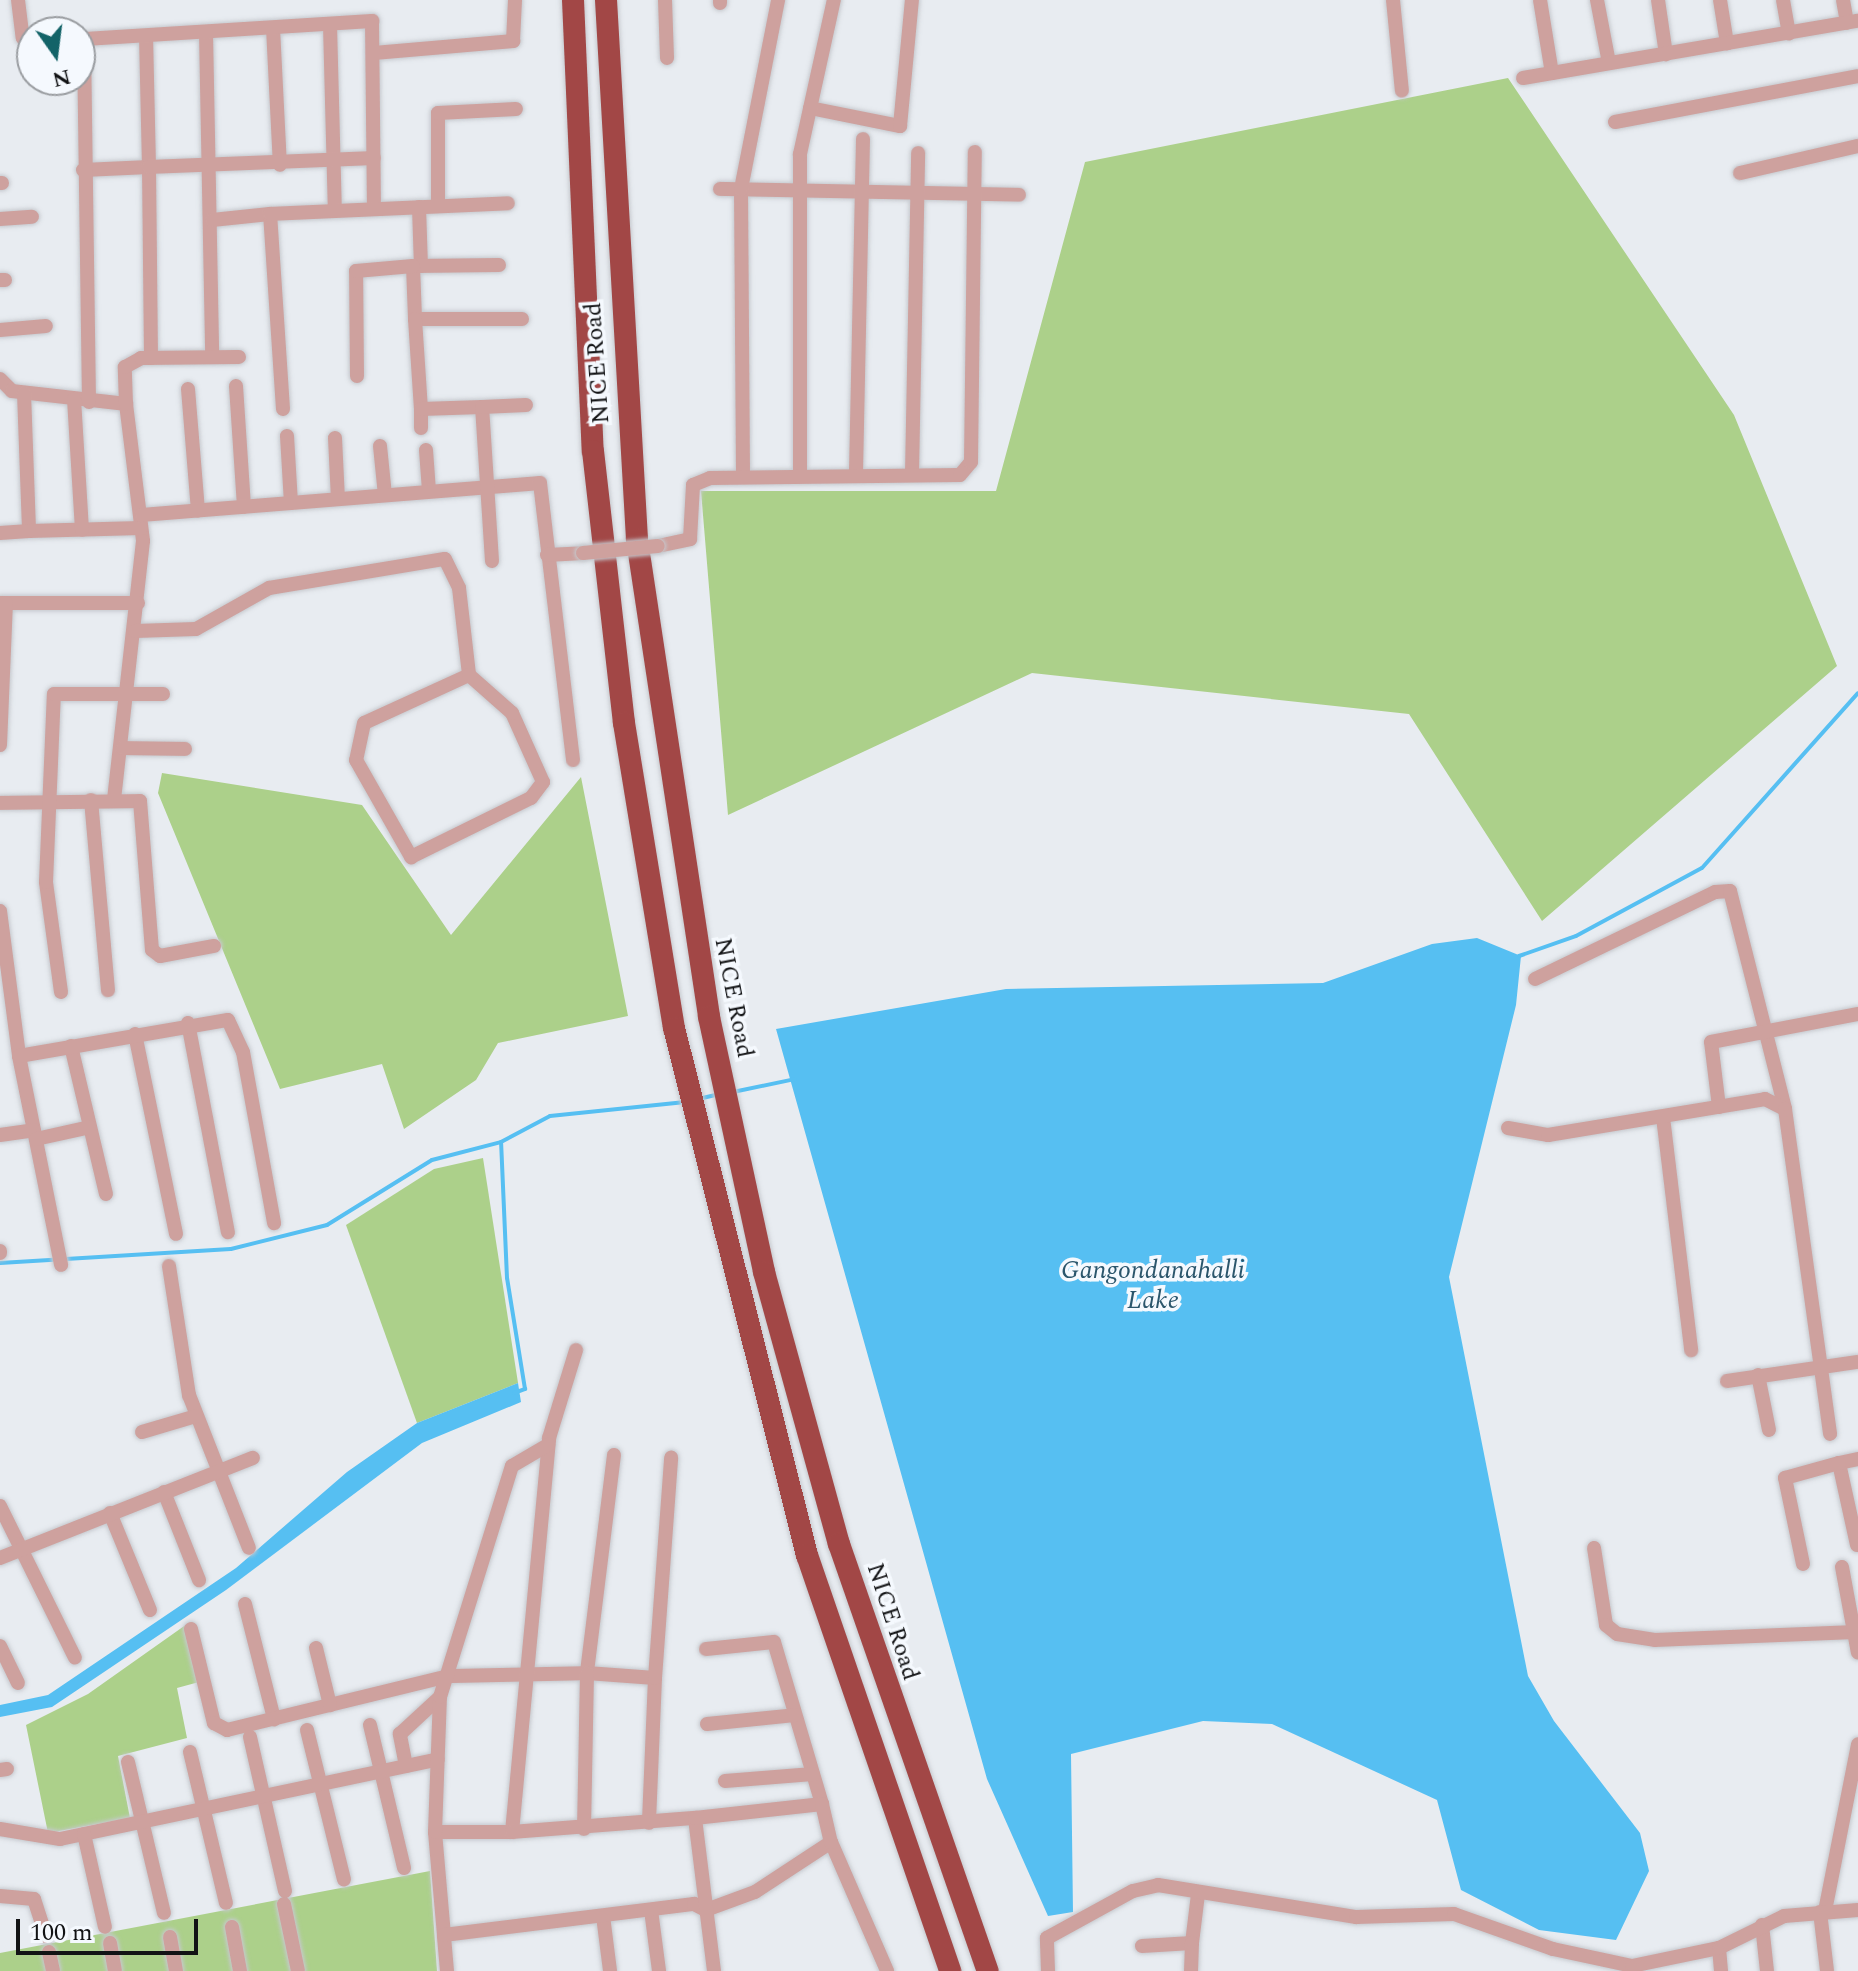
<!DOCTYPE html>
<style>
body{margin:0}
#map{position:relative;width:1858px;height:1971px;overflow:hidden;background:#e8ecf1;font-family:Spectral,serif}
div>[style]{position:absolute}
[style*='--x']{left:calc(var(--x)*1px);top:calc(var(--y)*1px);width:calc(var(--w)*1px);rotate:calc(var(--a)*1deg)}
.green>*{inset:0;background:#acd08a}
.water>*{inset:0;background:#56bff2}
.stream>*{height:4px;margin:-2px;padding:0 2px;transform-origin:2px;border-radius:2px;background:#56bff2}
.roads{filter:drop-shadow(0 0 2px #c6c9ce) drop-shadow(0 0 2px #c6c9ce)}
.minor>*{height:14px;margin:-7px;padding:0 7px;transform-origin:7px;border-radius:7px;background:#cea19e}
.highway>*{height:22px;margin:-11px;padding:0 11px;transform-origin:11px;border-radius:11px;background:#a24746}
.bridges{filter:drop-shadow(0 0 2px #c6c9ce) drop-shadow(0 0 2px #c6c9ce)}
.minor-bridge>*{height:14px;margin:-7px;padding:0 7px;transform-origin:7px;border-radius:7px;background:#cea19e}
span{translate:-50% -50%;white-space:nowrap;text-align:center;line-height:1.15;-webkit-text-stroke:7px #f5f9fe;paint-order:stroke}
.street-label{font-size:24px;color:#121315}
.water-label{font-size:26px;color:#2b566c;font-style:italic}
.north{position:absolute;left:16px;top:16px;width:80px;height:80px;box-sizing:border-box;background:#f5f9fe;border:2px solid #9a9da1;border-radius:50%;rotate:166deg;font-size:22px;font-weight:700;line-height:32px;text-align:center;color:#121315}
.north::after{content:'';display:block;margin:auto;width:28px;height:36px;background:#136368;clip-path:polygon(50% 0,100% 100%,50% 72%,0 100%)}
.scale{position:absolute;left:16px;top:1919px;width:182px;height:36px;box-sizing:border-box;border:4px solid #121315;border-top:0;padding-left:10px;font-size:24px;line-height:28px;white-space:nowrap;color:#121315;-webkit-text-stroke:6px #f5f9fe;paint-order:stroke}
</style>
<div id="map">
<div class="green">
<div style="clip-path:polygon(1508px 78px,1734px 415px,1837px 666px,1542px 921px,1409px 714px,1032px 673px,728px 815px,701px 491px,996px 491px,1085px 162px)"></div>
<div style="clip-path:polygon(162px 773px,362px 805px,451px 935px,581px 777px,628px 1016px,498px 1043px,476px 1080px,404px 1129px,382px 1064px,280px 1089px,158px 793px)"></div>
<div style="clip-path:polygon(483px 1158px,518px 1383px,417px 1423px,346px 1225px,434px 1169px)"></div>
<div style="clip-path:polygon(187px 1624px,199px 1682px,177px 1688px,187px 1738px,118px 1756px,130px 1818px,48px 1833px,26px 1725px,88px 1694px)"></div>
<div style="clip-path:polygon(430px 1871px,437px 1971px,0 1971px,0 1953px)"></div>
</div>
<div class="water">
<div style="clip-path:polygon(1477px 938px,1521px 956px,1516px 1005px,1449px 1277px,1528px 1676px,1554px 1721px,1640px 1833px,1649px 1871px,1616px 1940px,1539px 1930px,1461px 1890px,1437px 1800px,1272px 1724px,1203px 1721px,1071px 1754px,1073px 1912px,1048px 1916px,987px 1779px,776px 1029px,1006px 989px,1323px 983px,1432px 944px)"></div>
<div style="clip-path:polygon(518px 1383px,521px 1402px,422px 1443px,226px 1590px,52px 1707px,0 1717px,0 1705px,48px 1695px,236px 1568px,347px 1472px,417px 1423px)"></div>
</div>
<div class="stream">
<div style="--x:1519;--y:956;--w:60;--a:-19.3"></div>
<div style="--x:1576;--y:936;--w:143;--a:-28.4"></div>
<div style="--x:1702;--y:868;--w:234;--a:-48.3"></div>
<div style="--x:733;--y:1092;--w:63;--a:-11.8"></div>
<div style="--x:698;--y:1099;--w:18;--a:-13"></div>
<div style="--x:0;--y:1263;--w:231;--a:-3.5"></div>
<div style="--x:231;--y:1249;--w:99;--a:-14"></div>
<div style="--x:327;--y:1225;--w:123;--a:-31.8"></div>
<div style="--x:432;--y:1160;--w:71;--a:-14.6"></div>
<div style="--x:514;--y:1393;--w:12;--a:-20"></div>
<div style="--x:525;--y:1389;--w:112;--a:-99.2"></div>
<div style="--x:507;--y:1278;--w:136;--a:-92.5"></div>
<div style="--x:501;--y:1142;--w:55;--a:-28"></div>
<div style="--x:550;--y:1116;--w:136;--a:-5.9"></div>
</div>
<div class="roads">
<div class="minor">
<div style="--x:18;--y:0;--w:38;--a:83"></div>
<div style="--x:23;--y:38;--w:10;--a:24"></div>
<div style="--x:665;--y:0;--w:58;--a:88"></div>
<div style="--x:1393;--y:0;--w:91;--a:84.4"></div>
<div style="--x:1540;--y:0;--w:74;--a:80.7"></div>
<div style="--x:1597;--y:0;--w:64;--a:79.2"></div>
<div style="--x:1658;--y:0;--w:55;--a:81.6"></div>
<div style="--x:1720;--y:0;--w:44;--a:80.8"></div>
<div style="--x:1783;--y:0;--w:34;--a:80"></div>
<div style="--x:1843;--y:0;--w:23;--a:80"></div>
<div style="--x:720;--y:3;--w:3;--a:-90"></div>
<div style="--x:330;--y:25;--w:185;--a:88.5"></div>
<div style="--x:273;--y:28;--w:137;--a:87.1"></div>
<div style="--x:206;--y:32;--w:325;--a:88.9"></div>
<div style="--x:374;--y:53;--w:140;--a:-4.9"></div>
<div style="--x:513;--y:41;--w:41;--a:-87.2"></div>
<div style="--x:1523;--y:78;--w:340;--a:-9.7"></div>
<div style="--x:810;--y:108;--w:92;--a:11.3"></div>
<div style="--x:900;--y:126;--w:127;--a:-84.6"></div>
<div style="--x:1615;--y:122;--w:247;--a:-10.7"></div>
<div style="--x:83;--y:170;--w:66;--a:-2.6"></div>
<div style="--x:149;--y:167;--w:131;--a:-91.3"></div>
<div style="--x:1740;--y:173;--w:121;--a:-12.9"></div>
<div style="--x:0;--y:183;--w:2;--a:0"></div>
<div style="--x:720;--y:189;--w:299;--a:1.1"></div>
<div style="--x:438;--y:206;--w:93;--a:-90"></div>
<div style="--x:438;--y:113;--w:78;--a:-2.9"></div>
<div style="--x:419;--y:207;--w:59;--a:88.1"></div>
<div style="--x:0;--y:219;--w:32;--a:-4"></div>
<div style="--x:212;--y:220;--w:58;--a:-5.9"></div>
<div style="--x:499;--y:265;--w:86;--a:179.3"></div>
<div style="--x:413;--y:266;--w:53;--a:87.8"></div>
<div style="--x:415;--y:319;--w:107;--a:0"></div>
<div style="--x:0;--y:280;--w:5;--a:0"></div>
<div style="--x:415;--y:319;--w:90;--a:86.2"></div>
<div style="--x:0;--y:330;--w:46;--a:-5"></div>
<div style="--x:151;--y:358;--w:191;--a:-90.6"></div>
<div style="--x:149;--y:167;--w:225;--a:-2.3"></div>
<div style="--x:357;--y:376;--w:105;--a:-90.5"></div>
<div style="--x:356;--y:271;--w:57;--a:-5"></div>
<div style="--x:0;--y:379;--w:17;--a:45"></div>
<div style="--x:12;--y:391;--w:115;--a:6.5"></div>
<div style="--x:126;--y:404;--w:138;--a:82.9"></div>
<div style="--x:143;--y:541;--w:260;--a:96.4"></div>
<div style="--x:236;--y:386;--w:121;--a:86.2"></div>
<div style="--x:188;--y:389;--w:122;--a:85.3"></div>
<div style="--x:24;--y:393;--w:138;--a:87.9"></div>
<div style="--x:29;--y:531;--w:112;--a:-1.5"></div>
<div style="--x:74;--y:399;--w:131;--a:86.5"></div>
<div style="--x:89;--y:402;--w:363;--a:-90.8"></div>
<div style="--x:84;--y:39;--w:289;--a:-3.6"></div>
<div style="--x:372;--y:21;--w:188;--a:89.4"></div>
<div style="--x:126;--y:404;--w:37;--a:-92"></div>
<div style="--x:125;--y:367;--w:18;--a:-29"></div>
<div style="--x:141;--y:358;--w:98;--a:-0.6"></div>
<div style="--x:283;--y:409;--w:195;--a:-93.8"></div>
<div style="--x:270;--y:214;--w:238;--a:-2.6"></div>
<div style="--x:421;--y:428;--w:19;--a:-90"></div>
<div style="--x:421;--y:409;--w:61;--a:-1.9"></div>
<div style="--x:287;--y:436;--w:67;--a:86.6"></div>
<div style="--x:335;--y:438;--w:61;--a:87.2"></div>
<div style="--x:380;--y:446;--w:49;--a:84.2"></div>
<div style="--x:426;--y:450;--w:41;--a:85.8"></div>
<div style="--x:800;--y:472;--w:318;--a:-90"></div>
<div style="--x:800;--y:154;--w:158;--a:-77.6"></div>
<div style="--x:856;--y:473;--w:334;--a:-88.8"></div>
<div style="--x:912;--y:474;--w:321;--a:-88.9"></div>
<div style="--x:743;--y:475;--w:286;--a:-90.4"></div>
<div style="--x:741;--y:189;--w:193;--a:-78.9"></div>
<div style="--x:142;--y:515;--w:399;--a:-4.6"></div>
<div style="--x:540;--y:483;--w:279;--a:83.2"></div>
<div style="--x:0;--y:533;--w:29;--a:-4"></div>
<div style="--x:658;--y:546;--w:33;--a:-12"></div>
<div style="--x:690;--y:539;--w:54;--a:-86.8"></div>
<div style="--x:693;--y:485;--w:18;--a:-22"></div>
<div style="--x:710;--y:478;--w:250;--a:-0.7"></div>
<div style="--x:960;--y:475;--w:17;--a:-50"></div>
<div style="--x:971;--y:462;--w:310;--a:-89.3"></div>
<div style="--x:547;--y:555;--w:36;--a:-3"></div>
<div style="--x:492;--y:561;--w:154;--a:-93.7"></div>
<div style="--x:482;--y:407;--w:44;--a:-2.6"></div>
<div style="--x:0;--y:603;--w:138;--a:0"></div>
<div style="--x:135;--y:631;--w:61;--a:-1.9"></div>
<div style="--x:196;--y:629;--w:84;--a:-29.3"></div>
<div style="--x:269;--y:588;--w:178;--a:-9.4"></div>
<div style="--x:445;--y:559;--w:32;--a:64"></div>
<div style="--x:459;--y:588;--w:88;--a:83.4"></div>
<div style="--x:469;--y:675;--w:115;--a:155.4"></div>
<div style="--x:364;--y:723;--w:38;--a:102"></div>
<div style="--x:356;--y:760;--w:112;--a:60.4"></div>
<div style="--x:411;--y:857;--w:134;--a:-26.2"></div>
<div style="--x:531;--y:798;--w:20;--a:-53"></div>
<div style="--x:543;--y:782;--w:76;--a:-114.2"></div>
<div style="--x:512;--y:713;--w:57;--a:-138.5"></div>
<div style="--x:0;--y:745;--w:142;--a:-87.6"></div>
<div style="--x:123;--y:748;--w:62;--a:0.9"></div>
<div style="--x:91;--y:800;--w:191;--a:84.9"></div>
<div style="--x:0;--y:803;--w:140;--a:-0.8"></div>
<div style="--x:140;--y:801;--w:149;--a:85.4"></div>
<div style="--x:152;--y:950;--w:10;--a:37"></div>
<div style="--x:160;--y:956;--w:55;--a:-10.5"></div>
<div style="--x:0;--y:911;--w:146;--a:82.5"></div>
<div style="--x:19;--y:1056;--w:213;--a:78.6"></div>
<div style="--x:1535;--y:979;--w:200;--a:-25.8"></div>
<div style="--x:1715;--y:892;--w:15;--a:-4"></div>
<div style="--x:1730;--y:891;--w:225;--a:75.8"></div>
<div style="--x:61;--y:992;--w:111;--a:-97.8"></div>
<div style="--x:46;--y:882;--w:188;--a:-87.6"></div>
<div style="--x:54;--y:694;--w:109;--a:0"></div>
<div style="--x:188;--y:1023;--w:213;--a:79.2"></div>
<div style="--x:135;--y:1034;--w:204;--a:78.4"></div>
<div style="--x:71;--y:1046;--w:152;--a:76.7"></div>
<div style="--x:19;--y:1056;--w:212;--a:-9.8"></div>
<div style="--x:228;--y:1020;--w:35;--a:65"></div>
<div style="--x:243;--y:1052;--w:174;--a:79.7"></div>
<div style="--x:1719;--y:1107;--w:65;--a:-97"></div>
<div style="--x:1711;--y:1042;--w:150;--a:-10.8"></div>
<div style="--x:1663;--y:1117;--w:235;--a:83.1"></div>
<div style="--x:1508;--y:1128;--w:41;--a:9.9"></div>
<div style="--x:1548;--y:1135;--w:220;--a:-9.4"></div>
<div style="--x:1765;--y:1099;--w:22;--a:27"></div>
<div style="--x:1785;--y:1109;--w:328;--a:82.1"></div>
<div style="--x:0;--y:1135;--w:34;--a:-8"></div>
<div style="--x:36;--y:1139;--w:55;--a:-12.5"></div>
<div style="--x:0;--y:1251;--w:2;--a:90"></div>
<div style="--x:169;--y:1266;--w:131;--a:81.2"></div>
<div style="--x:189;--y:1395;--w:164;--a:68.6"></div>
<div style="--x:1758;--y:1375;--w:56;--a:78.7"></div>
<div style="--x:1727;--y:1381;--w:132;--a:-8.3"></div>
<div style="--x:142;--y:1432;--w:56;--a:-16.5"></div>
<div style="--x:614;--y:1455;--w:220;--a:97.1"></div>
<div style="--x:587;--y:1673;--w:68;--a:4.2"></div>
<div style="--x:655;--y:1678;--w:145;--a:92.4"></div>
<div style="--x:164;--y:1492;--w:95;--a:68.3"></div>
<div style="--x:0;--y:1506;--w:169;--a:63.7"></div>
<div style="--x:110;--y:1513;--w:105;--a:67.6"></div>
<div style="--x:1857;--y:1545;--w:84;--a:-102.4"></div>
<div style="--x:1839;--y:1463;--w:19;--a:-12"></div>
<div style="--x:1594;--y:1548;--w:78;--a:81.1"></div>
<div style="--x:1606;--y:1625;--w:14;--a:39"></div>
<div style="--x:1617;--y:1634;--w:38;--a:9"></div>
<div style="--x:1655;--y:1640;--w:200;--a:-2.3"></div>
<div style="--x:0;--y:1558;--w:272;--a:-21.6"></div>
<div style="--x:1803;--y:1564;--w:88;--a:-101.8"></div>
<div style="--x:1785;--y:1478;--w:56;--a:-15.5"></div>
<div style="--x:1842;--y:1567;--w:87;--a:79.5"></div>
<div style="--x:245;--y:1604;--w:119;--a:75.8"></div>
<div style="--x:191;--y:1629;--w:97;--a:76.3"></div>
<div style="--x:214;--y:1723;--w:15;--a:28"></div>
<div style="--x:227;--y:1730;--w:228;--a:-13.7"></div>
<div style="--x:448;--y:1676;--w:139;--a:-1.2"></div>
<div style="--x:587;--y:1673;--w:156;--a:91.1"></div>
<div style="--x:0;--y:1646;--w:41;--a:64.1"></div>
<div style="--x:316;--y:1648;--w:59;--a:76.2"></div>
<div style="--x:706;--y:1649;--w:68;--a:-5.9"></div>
<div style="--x:774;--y:1642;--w:169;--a:73.5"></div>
<div style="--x:655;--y:1678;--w:221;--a:-85.8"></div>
<div style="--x:707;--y:1724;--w:88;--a:-5.8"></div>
<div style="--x:370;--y:1725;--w:147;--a:76.6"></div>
<div style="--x:307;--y:1730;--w:154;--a:76.1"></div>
<div style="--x:250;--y:1737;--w:158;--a:77.2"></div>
<div style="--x:190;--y:1752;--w:155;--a:76.6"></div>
<div style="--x:128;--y:1762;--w:155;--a:76.6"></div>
<div style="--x:406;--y:1766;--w:33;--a:-101"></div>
<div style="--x:400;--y:1734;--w:54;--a:-42.8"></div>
<div style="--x:0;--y:1770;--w:7;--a:-8"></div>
<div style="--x:725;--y:1781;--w:88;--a:-4.5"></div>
<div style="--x:0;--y:1829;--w:61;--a:9.5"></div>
<div style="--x:60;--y:1839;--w:386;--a:-11.9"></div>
<div style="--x:435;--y:1832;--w:77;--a:0"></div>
<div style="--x:512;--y:1832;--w:396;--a:-84.6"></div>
<div style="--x:549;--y:1438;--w:92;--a:-72.9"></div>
<div style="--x:512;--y:1832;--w:184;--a:-4.4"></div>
<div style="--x:84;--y:1834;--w:95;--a:77.3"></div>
<div style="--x:0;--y:1896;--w:34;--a:5"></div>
<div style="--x:34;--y:1899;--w:39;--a:72"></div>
<div style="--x:284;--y:1904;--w:68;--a:78.2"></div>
<div style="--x:651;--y:1910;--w:62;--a:82.5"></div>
<div style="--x:1825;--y:1911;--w:170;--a:-78.8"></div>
<div style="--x:1820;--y:1912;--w:59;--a:83.2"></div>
<div style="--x:603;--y:1916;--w:55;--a:82.7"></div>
<div style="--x:1762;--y:1925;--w:46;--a:83.8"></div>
<div style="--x:232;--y:1927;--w:45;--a:79.7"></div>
<div style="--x:444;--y:1935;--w:103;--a:-95"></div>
<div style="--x:435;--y:1832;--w:135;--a:-87.9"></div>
<div style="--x:440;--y:1697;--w:242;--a:-72.7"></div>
<div style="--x:512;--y:1466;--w:42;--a:-30.3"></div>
<div style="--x:170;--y:1937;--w:35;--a:80"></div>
<div style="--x:110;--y:1943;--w:28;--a:80"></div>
<div style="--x:1192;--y:1943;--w:49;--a:-83"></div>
<div style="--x:1142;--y:1946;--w:50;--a:-3.4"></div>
<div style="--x:1192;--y:1943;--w:28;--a:92"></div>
<div style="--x:1719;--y:1948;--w:23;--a:85"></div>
<div style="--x:49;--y:1952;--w:19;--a:78"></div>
<div style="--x:447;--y:1971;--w:36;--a:-95"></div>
<div style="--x:444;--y:1935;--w:252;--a:-7.1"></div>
<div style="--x:694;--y:1904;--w:13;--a:27"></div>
<div style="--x:706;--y:1910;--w:52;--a:-20.2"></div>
<div style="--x:755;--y:1892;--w:91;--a:-33.3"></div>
<div style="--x:831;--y:1842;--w:141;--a:66.5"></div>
<div style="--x:714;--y:1971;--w:154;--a:-97.1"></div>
<div style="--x:695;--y:1818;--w:128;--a:-6.3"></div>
<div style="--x:822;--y:1804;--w:39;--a:77"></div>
<div style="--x:1048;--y:1971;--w:33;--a:-92"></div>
<div style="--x:1047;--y:1938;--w:98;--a:-28.7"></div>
<div style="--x:1133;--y:1891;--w:26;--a:-13"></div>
<div style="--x:1158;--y:1885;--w:201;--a:9.2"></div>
<div style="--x:1356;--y:1917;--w:98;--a:-1.8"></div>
<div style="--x:1454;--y:1914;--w:105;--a:19.5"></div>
<div style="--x:1553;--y:1949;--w:81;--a:12.1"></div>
<div style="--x:1632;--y:1966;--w:89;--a:-11.7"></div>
<div style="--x:1719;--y:1948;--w:72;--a:-26.2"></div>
<div style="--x:1784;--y:1916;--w:74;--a:-4.6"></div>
</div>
<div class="highway">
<div style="--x:573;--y:0;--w:451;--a:87.5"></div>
<div style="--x:593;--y:451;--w:274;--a:83.5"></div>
<div style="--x:624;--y:723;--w:309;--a:80.7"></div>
<div style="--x:674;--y:1028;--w:544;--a:75.84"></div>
<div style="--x:807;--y:1555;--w:440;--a:71"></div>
<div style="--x:606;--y:0;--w:541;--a:86.71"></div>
<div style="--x:637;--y:540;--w:482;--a:81.4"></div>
<div style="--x:709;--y:1017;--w:261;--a:77.8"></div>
<div style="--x:764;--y:1272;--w:282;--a:74.6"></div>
<div style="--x:839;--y:1544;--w:452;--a:70.8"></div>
</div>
</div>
<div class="bridges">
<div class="minor-bridge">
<div style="--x:583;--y:553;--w:75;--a:-5.3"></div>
</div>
</div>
<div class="street-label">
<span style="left:598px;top:363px;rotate:-94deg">NICE Road</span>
<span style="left:733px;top:998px;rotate:79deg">NICE Road</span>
<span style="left:892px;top:1622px;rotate:72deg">NICE Road</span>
</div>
<div class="water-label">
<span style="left:1153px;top:1286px">Gangondanahalli<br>Lake</span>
</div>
<div class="north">N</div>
<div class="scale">100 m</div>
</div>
